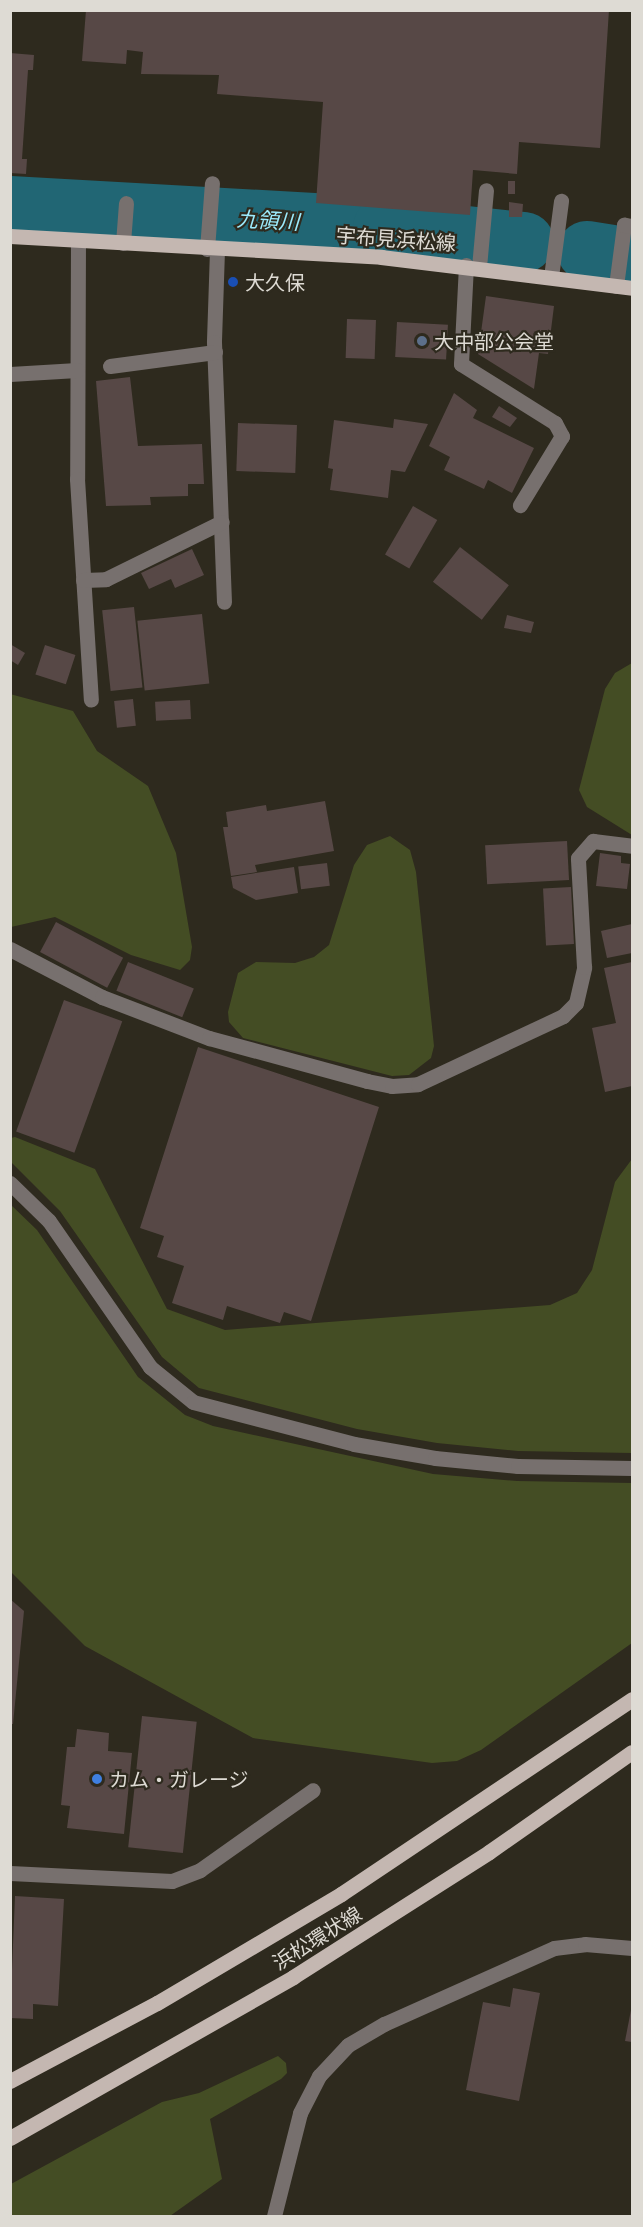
<!DOCTYPE html>
<meta charset="utf-8">
<style>
body{margin:0}
#map{position:relative;width:643px;height:2227px;overflow:hidden;background:#2e2a1e;font-family:"Noto Sans","Noto Sans JP",sans-serif}
div>[style]{position:absolute}
[style*='--x']{left:calc(var(--x)*1px);top:calc(var(--y)*1px);width:calc(var(--w)*1px);rotate:calc(var(--a)*1deg)}
.green>*{inset:0;background:#444d24}
.river>*{height:60px;margin:-30px;padding:0 30px;transform-origin:30px;border-radius:30px;background:#216674}
.building>*{inset:0;background:#574846;transform-origin:0 0}
.minor>*{height:15px;margin:-7.5px;padding:0 7.5px;transform-origin:7.5px;border-radius:7.5px;background:#77706e}
.major>*{height:15px;margin:-7.5px;padding:0 7.5px;transform-origin:7.5px;border-radius:7.5px;background:#c4b7b1}
.dots>*{width:16px;height:16px;translate:-50% -50%;box-sizing:border-box;border:3px solid #2e2a1e;border-radius:50%}
span{translate:-50% -50%;white-space:nowrap;text-align:center;line-height:1.15;-webkit-text-stroke:4.5px #2e2a1e;paint-order:stroke}
.street-label{font-size:20px;color:#dedbd4}
.poi-label{font-size:20px;color:#dedbd4}
.left{translate:0 -50%;text-align:left}
.water-label{font-size:21px;color:#9ceafb;font-style:italic}
.frame{position:absolute;inset:0;border:12px solid #dedbd4;pointer-events:none}
</style>
<div id="map">
<div class="green">
<div style="clip-path:polygon(632px 663px,632px 835px,587px 807px,579px 790px,605px 689px,615px 673px)"></div>
<div style="clip-path:polygon(10px 694px,73px 711px,97px 751px,148px 786px,176px 853px,192px 947px,190px 960px,180px 970px,131px 955px,55px 917px,11px 927px)"></div>
<div style="clip-path:polygon(390px 836px,410px 850px,416px 872px,434px 1046px,431px 1058px,409px 1075px,392px 1076px,243px 1038px,229px 1022px,228px 1012px,238px 973px,256px 962px,295px 963px,314px 957px,329px 945px,354px 865px,367px 845px)"></div>
<div style="clip-path:polygon(15px 1137px,95px 1169px,167px 1309px,225px 1330px,550px 1305px,577px 1293px,592px 1270px,615px 1182px,632px 1159px,632px 1453px,518px 1451px,437px 1443px,357px 1429px,199px 1388px,162px 1357px,60px 1211px,11px 1162px,11px 1138px)"></div>
<div style="clip-path:polygon(10px 1204px,37px 1230px,138px 1377px,185px 1415px,213px 1426px,433px 1474px,517px 1481px,632px 1483px,632px 1643px,481px 1750px,457px 1761px,432px 1763px,253px 1738px,85px 1646px,11px 1572px)"></div>
<div style="clip-path:polygon(278px 2056px,286px 2063px,287px 2073px,281px 2079px,210px 2119px,222px 2179px,170px 2216px,11px 2216px,11px 2184px,162px 2102px,199px 2093px)"></div>
</div>
<div class="river">
<div style="--x:10;--y:206;--w:374;--a:3.2"></div>
<div style="--x:383;--y:227;--w:142;--a:6.1"></div>
<div style="--x:587;--y:251;--w:46;--a:8.8"></div>
</div>
<div class="building">
<div style="clip-path:polygon(86px 10px,609px 10px,600px 148px,519px 142px,517px 174px,473px 170px,470px 215px,316px 203px,323px 102px,217px 94px,219px 75px,141px 74px,143px 52px,127px 50px,126px 64px,82px 61px)"></div>
<div style="clip-path:polygon(10px 53px,34px 55px,33px 70px,28px 70px,22px 159px,27px 159px,26px 174px,10px 173px)"></div>
<div style="left:508px;top:181px;width:7px;height:13px"></div>
<div style="clip-path:polygon(509px 202px,523px 204px,522px 217px,509px 217px)"></div>
<div style="clip-path:polygon(486px 296px,554px 306px,548px 354px,539px 353px,534px 389px,478px 354px)"></div>
<div style="left:347px;top:319px;width:29px;height:39px;rotate:2deg"></div>
<div style="left:397px;top:322px;width:51px;height:35px;rotate:3deg"></div>
<div style="clip-path:polygon(130px 377px,138px 446px,202px 444px,204px 484px,188px 484px,188px 496px,150px 497px,151px 505px,106px 506px,96px 381px)"></div>
<div style="clip-path:polygon(454px 393px,477px 410px,473px 418px,534px 448px,512px 493px,488px 480px,484px 489px,444px 470px,450px 457px,429px 446px)"></div>
<div style="clip-path:polygon(499px 406px,517px 418px,510px 427px,492px 417px)"></div>
<div style="clip-path:polygon(394px 419px,428px 424px,405px 472px,391px 470px,388px 498px,330px 490px,333px 469px,328px 468px,334px 420px,393px 428px)"></div>
<div style="left:238px;top:423px;width:59px;height:48px;rotate:2deg"></div>
<div style="left:413px;top:506px;width:28px;height:56px;rotate:30deg"></div>
<div style="left:460px;top:547px;width:62px;height:44px;rotate:38deg"></div>
<div style="clip-path:polygon(192px 549px,204px 575px,175px 588px,171px 579px,149px 589px,141px 573px)"></div>
<div style="left:134px;top:607px;width:81px;height:32px;rotate:84deg"></div>
<div style="left:202px;top:614px;width:70px;height:65px;rotate:84deg"></div>
<div style="clip-path:polygon(507px 615px,534px 622px,531px 633px,504px 628px)"></div>
<div style="clip-path:polygon(10px 644px,25px 653px,18px 665px,10px 660px)"></div>
<div style="left:45px;top:645px;width:32px;height:31px;rotate:18deg"></div>
<div style="left:133px;top:699px;width:27px;height:19px;rotate:84deg"></div>
<div style="left:190px;top:700px;width:19px;height:35px;rotate:87deg"></div>
<div style="clip-path:polygon(325px 801px,334px 851px,255px 865px,257px 872px,231px 876px,223px 827px,228px 827px,226px 812px,266px 805px,267px 811px)"></div>
<div style="left:567px;top:841px;width:39px;height:82px;rotate:87deg"></div>
<div style="clip-path:polygon(600px 853px,621px 856px,621px 863px,630px 864px,627px 889px,596px 886px)"></div>
<div style="left:327px;top:863px;width:23px;height:29px;rotate:83deg"></div>
<div style="clip-path:polygon(294px 867px,298px 893px,256px 900px,233px 888px,231px 877px)"></div>
<div style="left:571px;top:887px;width:57px;height:28px;rotate:87deg"></div>
<div style="left:56px;top:922px;width:76px;height:34px;rotate:28deg"></div>
<div style="clip-path:polygon(632px 924px,632px 953px,607px 958px,601px 931px)"></div>
<div style="left:128px;top:962px;width:71px;height:31px;rotate:22deg"></div>
<div style="clip-path:polygon(632px 962px,632px 1086px,605px 1092px,592px 1028px,616px 1023px,604px 968px)"></div>
<div style="left:64px;top:1000px;width:62px;height:140px;rotate:20deg"></div>
<div style="clip-path:polygon(198px 1047px,379px 1107px,311px 1321px,284px 1312px,280px 1323px,227px 1306px,223px 1320px,172px 1303px,184px 1266px,157px 1257px,164px 1236px,140px 1228px)"></div>
<div style="clip-path:polygon(10px 1599px,24px 1611px,13px 1724px,10px 1724px)"></div>
<div style="left:142px;top:1716px;width:55px;height:132px;rotate:6deg"></div>
<div style="clip-path:polygon(77px 1729px,109px 1733px,108px 1751px,132px 1753px,124px 1834px,67px 1828px,70px 1806px,61px 1805px,67px 1747px,75px 1747px)"></div>
<div style="clip-path:polygon(15px 1896px,64px 1899px,58px 2006px,33px 2004px,33px 2019px,10px 2018px)"></div>
<div style="clip-path:polygon(513px 1988px,540px 1993px,519px 2101px,466px 2090px,483px 2002px,510px 2007px)"></div>
<div style="clip-path:polygon(631px 2010px,632px 2010px,632px 2042px,625px 2041px)"></div>
</div>
<div class="minor">
<div style="--x:78;--y:240;--w:239;--a:90.2"></div>
<div style="--x:77;--y:479;--w:221;--a:86.4"></div>
<div style="--x:123;--y:243;--w:40;--a:-85.7"></div>
<div style="--x:207;--y:249;--w:66;--a:-85.7"></div>
<div style="--x:217;--y:250;--w:92;--a:91.9"></div>
<div style="--x:214;--y:342;--w:260;--a:87.8"></div>
<div style="--x:466;--y:265;--w:99;--a:92.9"></div>
<div style="--x:461;--y:364;--w:111;--a:32.1"></div>
<div style="--x:555;--y:423;--w:15;--a:62"></div>
<div style="--x:562;--y:436;--w:81;--a:121.3"></div>
<div style="--x:479;--y:267;--w:77;--a:-84.8"></div>
<div style="--x:551;--y:277;--w:77;--a:-82.5"></div>
<div style="--x:616;--y:286;--w:62;--a:-82.5"></div>
<div style="--x:624;--y:225;--w:8;--a:7"></div>
<div style="--x:110;--y:366;--w:106;--a:-7.6"></div>
<div style="--x:10;--y:374;--w:67;--a:-3.4"></div>
<div style="--x:83;--y:580;--w:23;--a:-2"></div>
<div style="--x:106;--y:579;--w:129;--a:-26.2"></div>
<div style="--x:10;--y:949;--w:104;--a:27.6"></div>
<div style="--x:102;--y:997;--w:115;--a:21"></div>
<div style="--x:209;--y:1038;--w:164;--a:15.2"></div>
<div style="--x:367;--y:1081;--w:25;--a:11"></div>
<div style="--x:392;--y:1086;--w:26;--a:-4"></div>
<div style="--x:418;--y:1084;--w:160;--a:-25.1"></div>
<div style="--x:563;--y:1016;--w:18;--a:-45"></div>
<div style="--x:576;--y:1003;--w:37;--a:-77"></div>
<div style="--x:584;--y:967;--w:109;--a:-93.2"></div>
<div style="--x:578;--y:858;--w:23;--a:-49"></div>
<div style="--x:593;--y:841;--w:39;--a:7"></div>
<div style="--x:10;--y:1183;--w:54;--a:44.3"></div>
<div style="--x:49;--y:1221;--w:178;--a:55.3"></div>
<div style="--x:150;--y:1367;--w:55;--a:39.1"></div>
<div style="--x:193;--y:1402;--w:166;--a:14.6"></div>
<div style="--x:354;--y:1444;--w:82;--a:9.8"></div>
<div style="--x:435;--y:1458;--w:83;--a:5.5"></div>
<div style="--x:518;--y:1466;--w:114;--a:1"></div>
<div style="--x:10;--y:1873;--w:162;--a:2.8"></div>
<div style="--x:172;--y:1881;--w:30;--a:-21"></div>
<div style="--x:200;--y:1870;--w:138;--a:-35.3"></div>
<div style="--x:274;--y:2216;--w:106;--a:-75.8"></div>
<div style="--x:300;--y:2113;--w:42;--a:-62.8"></div>
<div style="--x:319;--y:2076;--w:42;--a:-46.9"></div>
<div style="--x:348;--y:2045;--w:42;--a:-30.3"></div>
<div style="--x:384;--y:2024;--w:186;--a:-24.1"></div>
<div style="--x:554;--y:1948;--w:31;--a:-7"></div>
<div style="--x:585;--y:1944;--w:47;--a:4.9"></div>
</div>
<div class="major">
<div style="--x:10;--y:236;--w:372;--a:3.2"></div>
<div style="--x:381;--y:257;--w:253;--a:7"></div>
<div style="--x:10;--y:2081;--w:166;--a:-28"></div>
<div style="--x:157;--y:2003;--w:214;--a:-30.6"></div>
<div style="--x:341;--y:1894;--w:350;--a:-33.8"></div>
<div style="--x:10;--y:2138;--w:326;--a:-29.6"></div>
<div style="--x:293;--y:1977;--w:232;--a:-32.5"></div>
<div style="--x:489;--y:1852;--w:174;--a:-35"></div>
</div>
<div class="dots">
<div style="left:233px;top:282px;background:#1a4fb4"></div>
<div style="left:422px;top:341px;background:#5c6f8a"></div>
<div style="left:97px;top:1779px;background:#3f7fe0"></div>
</div>
<div class="street-label">
<span style="left:396px;top:239px;rotate:4deg">宇布見浜松線</span>
<span style="left:317px;top:1938px;rotate:-32deg">浜松環状線</span>
</div>
<div class="poi-label">
<span class="left" style="left:245px;top:282px">大久保</span>
<span class="left" style="left:434px;top:341px">大中部公会堂</span>
<span class="left" style="left:109px;top:1779px">カム・ガレージ</span>
</div>
<div class="water-label">
<span style="left:268px;top:220px;rotate:3deg">九領川</span>
</div>
<div class="frame"></div>
</div>
